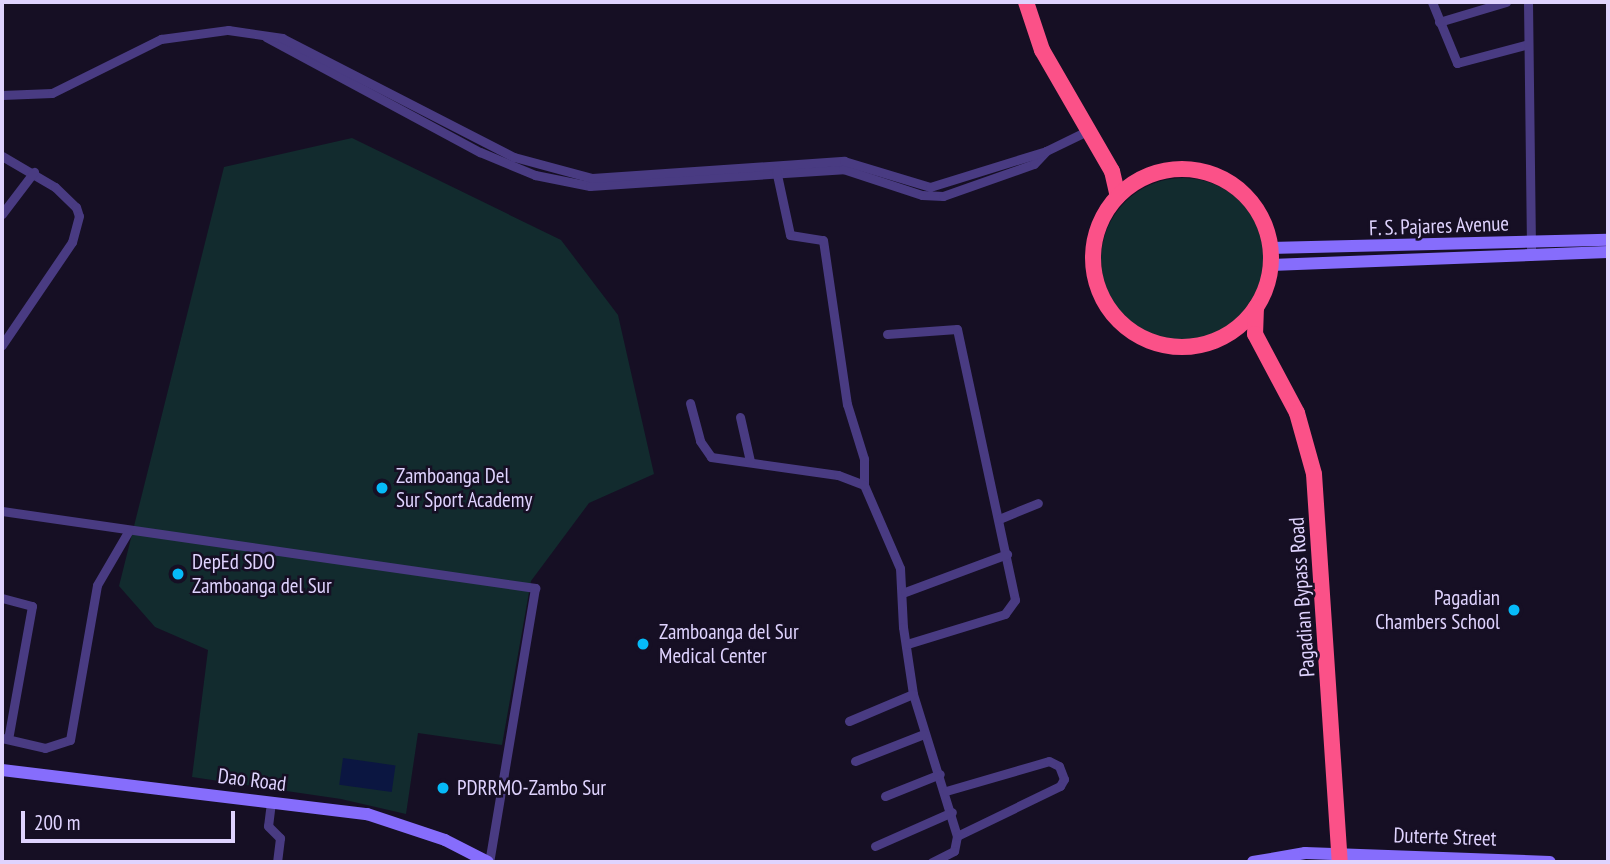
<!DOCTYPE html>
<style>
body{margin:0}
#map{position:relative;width:1610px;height:864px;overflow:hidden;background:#160f24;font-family:"PT Sans Narrow",sans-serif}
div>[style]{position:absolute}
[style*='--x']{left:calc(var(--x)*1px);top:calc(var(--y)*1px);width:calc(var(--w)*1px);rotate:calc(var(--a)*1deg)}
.green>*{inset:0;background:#122b2e}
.round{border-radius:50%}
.water>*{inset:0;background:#0b1641;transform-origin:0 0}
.street>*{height:9px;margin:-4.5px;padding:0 4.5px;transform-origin:4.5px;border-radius:4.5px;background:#493b82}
.secondary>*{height:12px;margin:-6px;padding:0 6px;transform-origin:6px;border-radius:6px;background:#866dfc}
.highway>*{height:16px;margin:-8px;padding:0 8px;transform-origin:8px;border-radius:8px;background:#fb5188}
.highway>.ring{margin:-8px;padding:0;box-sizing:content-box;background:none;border:16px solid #fb5188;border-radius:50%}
.dots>*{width:19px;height:19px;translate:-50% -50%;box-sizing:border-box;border:4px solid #160f24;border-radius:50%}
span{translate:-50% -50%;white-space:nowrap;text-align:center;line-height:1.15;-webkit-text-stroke:5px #160f24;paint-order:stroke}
.street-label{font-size:21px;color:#dfd3fe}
.poi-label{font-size:21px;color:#dfd3fe}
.left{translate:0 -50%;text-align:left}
.right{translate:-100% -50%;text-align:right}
.frame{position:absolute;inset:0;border:4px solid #dfd3fe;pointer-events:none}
.scale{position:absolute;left:21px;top:811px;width:214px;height:32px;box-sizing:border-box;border:4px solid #dfd3fe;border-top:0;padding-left:9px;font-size:21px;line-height:24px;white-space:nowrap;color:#dfd3fe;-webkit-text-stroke:5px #160f24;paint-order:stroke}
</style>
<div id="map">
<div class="green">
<div style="clip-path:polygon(352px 138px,561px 240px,618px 315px,654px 474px,589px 503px,531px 581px,502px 745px,418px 733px,406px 814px,341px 799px,192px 777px,208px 650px,155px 627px,119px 586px,224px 167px)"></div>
<div class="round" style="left:1101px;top:178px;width:164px;height:164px"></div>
</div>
<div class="water">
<div style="left:343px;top:758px;width:53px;height:27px;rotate:8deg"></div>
</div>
<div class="street">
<div style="--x:1432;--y:2;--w:66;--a:67.7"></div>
<div style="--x:1457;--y:63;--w:70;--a:-14.8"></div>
<div style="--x:1528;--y:2;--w:254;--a:89.3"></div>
<div style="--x:1439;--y:22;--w:70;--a:-16.6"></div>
<div style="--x:266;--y:37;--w:243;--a:28.3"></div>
<div style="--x:480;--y:152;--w:60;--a:22.7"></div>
<div style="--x:535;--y:175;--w:56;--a:11.3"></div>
<div style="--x:590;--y:186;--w:254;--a:-3.8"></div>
<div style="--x:843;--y:169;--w:83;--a:18.2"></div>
<div style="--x:922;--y:195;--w:21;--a:3"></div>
<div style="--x:943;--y:196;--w:96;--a:-19.4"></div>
<div style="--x:1034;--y:164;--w:18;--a:-47"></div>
<div style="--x:1046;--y:151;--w:46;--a:-26"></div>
<div style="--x:2;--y:95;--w:50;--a:-2.3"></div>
<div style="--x:52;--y:93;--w:122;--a:-26.4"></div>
<div style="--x:161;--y:39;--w:68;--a:-7.7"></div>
<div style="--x:228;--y:30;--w:55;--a:8.4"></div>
<div style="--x:282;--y:38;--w:261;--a:27.2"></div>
<div style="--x:514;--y:157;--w:81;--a:15.1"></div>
<div style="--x:592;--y:178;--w:253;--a:-3.9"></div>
<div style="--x:844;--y:161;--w:90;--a:16.8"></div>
<div style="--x:930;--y:187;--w:121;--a:-17.2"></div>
<div style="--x:2;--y:156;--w:61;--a:30.3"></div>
<div style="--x:55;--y:187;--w:29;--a:44"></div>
<div style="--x:76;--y:207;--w:9;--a:72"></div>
<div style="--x:79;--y:216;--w:27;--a:105"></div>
<div style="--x:72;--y:242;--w:125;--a:124.2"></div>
<div style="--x:776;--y:170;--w:66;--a:77.8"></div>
<div style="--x:790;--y:235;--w:33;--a:9"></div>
<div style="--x:823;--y:240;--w:166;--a:81.7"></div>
<div style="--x:847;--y:404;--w:58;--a:72.8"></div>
<div style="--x:864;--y:459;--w:26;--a:90"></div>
<div style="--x:864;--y:485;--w:90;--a:66.6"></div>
<div style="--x:900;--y:568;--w:59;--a:87.1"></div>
<div style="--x:903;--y:627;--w:68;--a:81.5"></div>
<div style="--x:913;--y:694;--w:149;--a:72.8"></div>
<div style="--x:957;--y:836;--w:15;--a:101"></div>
<div style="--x:954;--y:851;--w:25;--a:153"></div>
<div style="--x:2;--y:214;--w:53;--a:-52.7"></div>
<div style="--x:887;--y:334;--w:70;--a:-4.1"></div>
<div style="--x:957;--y:329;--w:277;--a:77.9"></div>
<div style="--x:1015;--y:600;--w:17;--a:126"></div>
<div style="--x:1005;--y:614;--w:102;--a:163"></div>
<div style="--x:690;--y:403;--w:39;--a:75"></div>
<div style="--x:700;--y:441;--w:19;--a:55"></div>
<div style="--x:711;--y:457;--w:128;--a:8.1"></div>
<div style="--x:838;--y:475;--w:28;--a:21"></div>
<div style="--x:740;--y:417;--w:45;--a:77.2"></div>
<div style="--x:2;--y:511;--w:539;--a:8.22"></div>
<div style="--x:535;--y:588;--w:278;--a:99.5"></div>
<div style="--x:999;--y:519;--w:42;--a:-22.3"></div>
<div style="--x:905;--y:592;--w:109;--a:-20.4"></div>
<div style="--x:2;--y:598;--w:31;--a:15"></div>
<div style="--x:32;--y:606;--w:135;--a:100.2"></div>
<div style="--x:849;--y:721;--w:69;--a:-22.9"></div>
<div style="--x:2;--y:738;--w:44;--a:13.1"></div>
<div style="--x:45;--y:748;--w:26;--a:-18"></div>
<div style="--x:70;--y:740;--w:157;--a:-80.1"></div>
<div style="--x:97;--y:585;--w:61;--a:-59.7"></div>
<div style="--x:855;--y:761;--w:74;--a:-21.4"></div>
<div style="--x:946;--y:791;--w:107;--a:-16.2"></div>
<div style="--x:1049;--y:761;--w:11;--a:27"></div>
<div style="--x:1059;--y:766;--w:14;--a:69"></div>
<div style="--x:1064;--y:779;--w:8;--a:120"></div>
<div style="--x:1060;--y:786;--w:114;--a:154.1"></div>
<div style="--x:885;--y:796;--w:59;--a:-21.8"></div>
<div style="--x:271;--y:802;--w:24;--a:97"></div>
<div style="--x:268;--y:826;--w:17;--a:45"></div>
<div style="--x:280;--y:838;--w:24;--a:97"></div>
<div style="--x:875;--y:846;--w:84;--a:-23.8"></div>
</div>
<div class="secondary">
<div style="--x:1270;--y:248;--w:338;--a:-1.4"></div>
<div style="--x:1271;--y:265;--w:337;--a:-2.2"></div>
<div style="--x:2;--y:770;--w:368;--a:6.9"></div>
<div style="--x:367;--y:814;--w:82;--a:18.4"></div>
<div style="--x:445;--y:840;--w:48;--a:27.1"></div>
<div style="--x:1253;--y:862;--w:53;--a:-9.8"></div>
<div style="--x:1305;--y:853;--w:245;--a:2.1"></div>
</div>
<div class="highway">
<div style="--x:1026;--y:2;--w:51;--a:71.6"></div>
<div style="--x:1042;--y:50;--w:140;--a:60"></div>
<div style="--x:1112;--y:171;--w:26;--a:77"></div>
<div class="ring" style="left:1093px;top:169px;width:162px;height:162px"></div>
<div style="--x:1256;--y:307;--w:27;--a:92"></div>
<div style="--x:1255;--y:334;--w:89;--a:62"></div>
<div style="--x:1297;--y:413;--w:63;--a:74.4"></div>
<div style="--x:1314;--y:474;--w:389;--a:86.2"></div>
</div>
<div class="dots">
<div style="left:382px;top:488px;background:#06baf8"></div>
<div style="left:178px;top:574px;background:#06baf8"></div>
<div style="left:1514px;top:610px;background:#06baf8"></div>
<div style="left:643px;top:644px;background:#06baf8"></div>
<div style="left:443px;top:788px;background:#06baf8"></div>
</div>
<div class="street-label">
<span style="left:1439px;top:226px;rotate:-2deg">F. S. Pajares Avenue</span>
<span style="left:1302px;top:597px;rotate:-94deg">Pagadian Bypass Road</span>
<span style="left:252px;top:780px;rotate:7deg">Dao Road</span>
<span style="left:1445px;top:837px;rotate:2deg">Duterte Street</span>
</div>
<div class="poi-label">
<span class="left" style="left:396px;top:488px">Zamboanga Del<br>Sur Sport Academy</span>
<span class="left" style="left:192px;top:574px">DepEd SDO<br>Zamboanga del Sur</span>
<span class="right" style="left:1500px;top:610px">Pagadian<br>Chambers School</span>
<span class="left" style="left:659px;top:644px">Zamboanga del Sur<br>Medical Center</span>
<span class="left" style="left:457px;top:788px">PDRRMO-Zambo Sur</span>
</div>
<div class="frame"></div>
<div class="scale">200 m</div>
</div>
